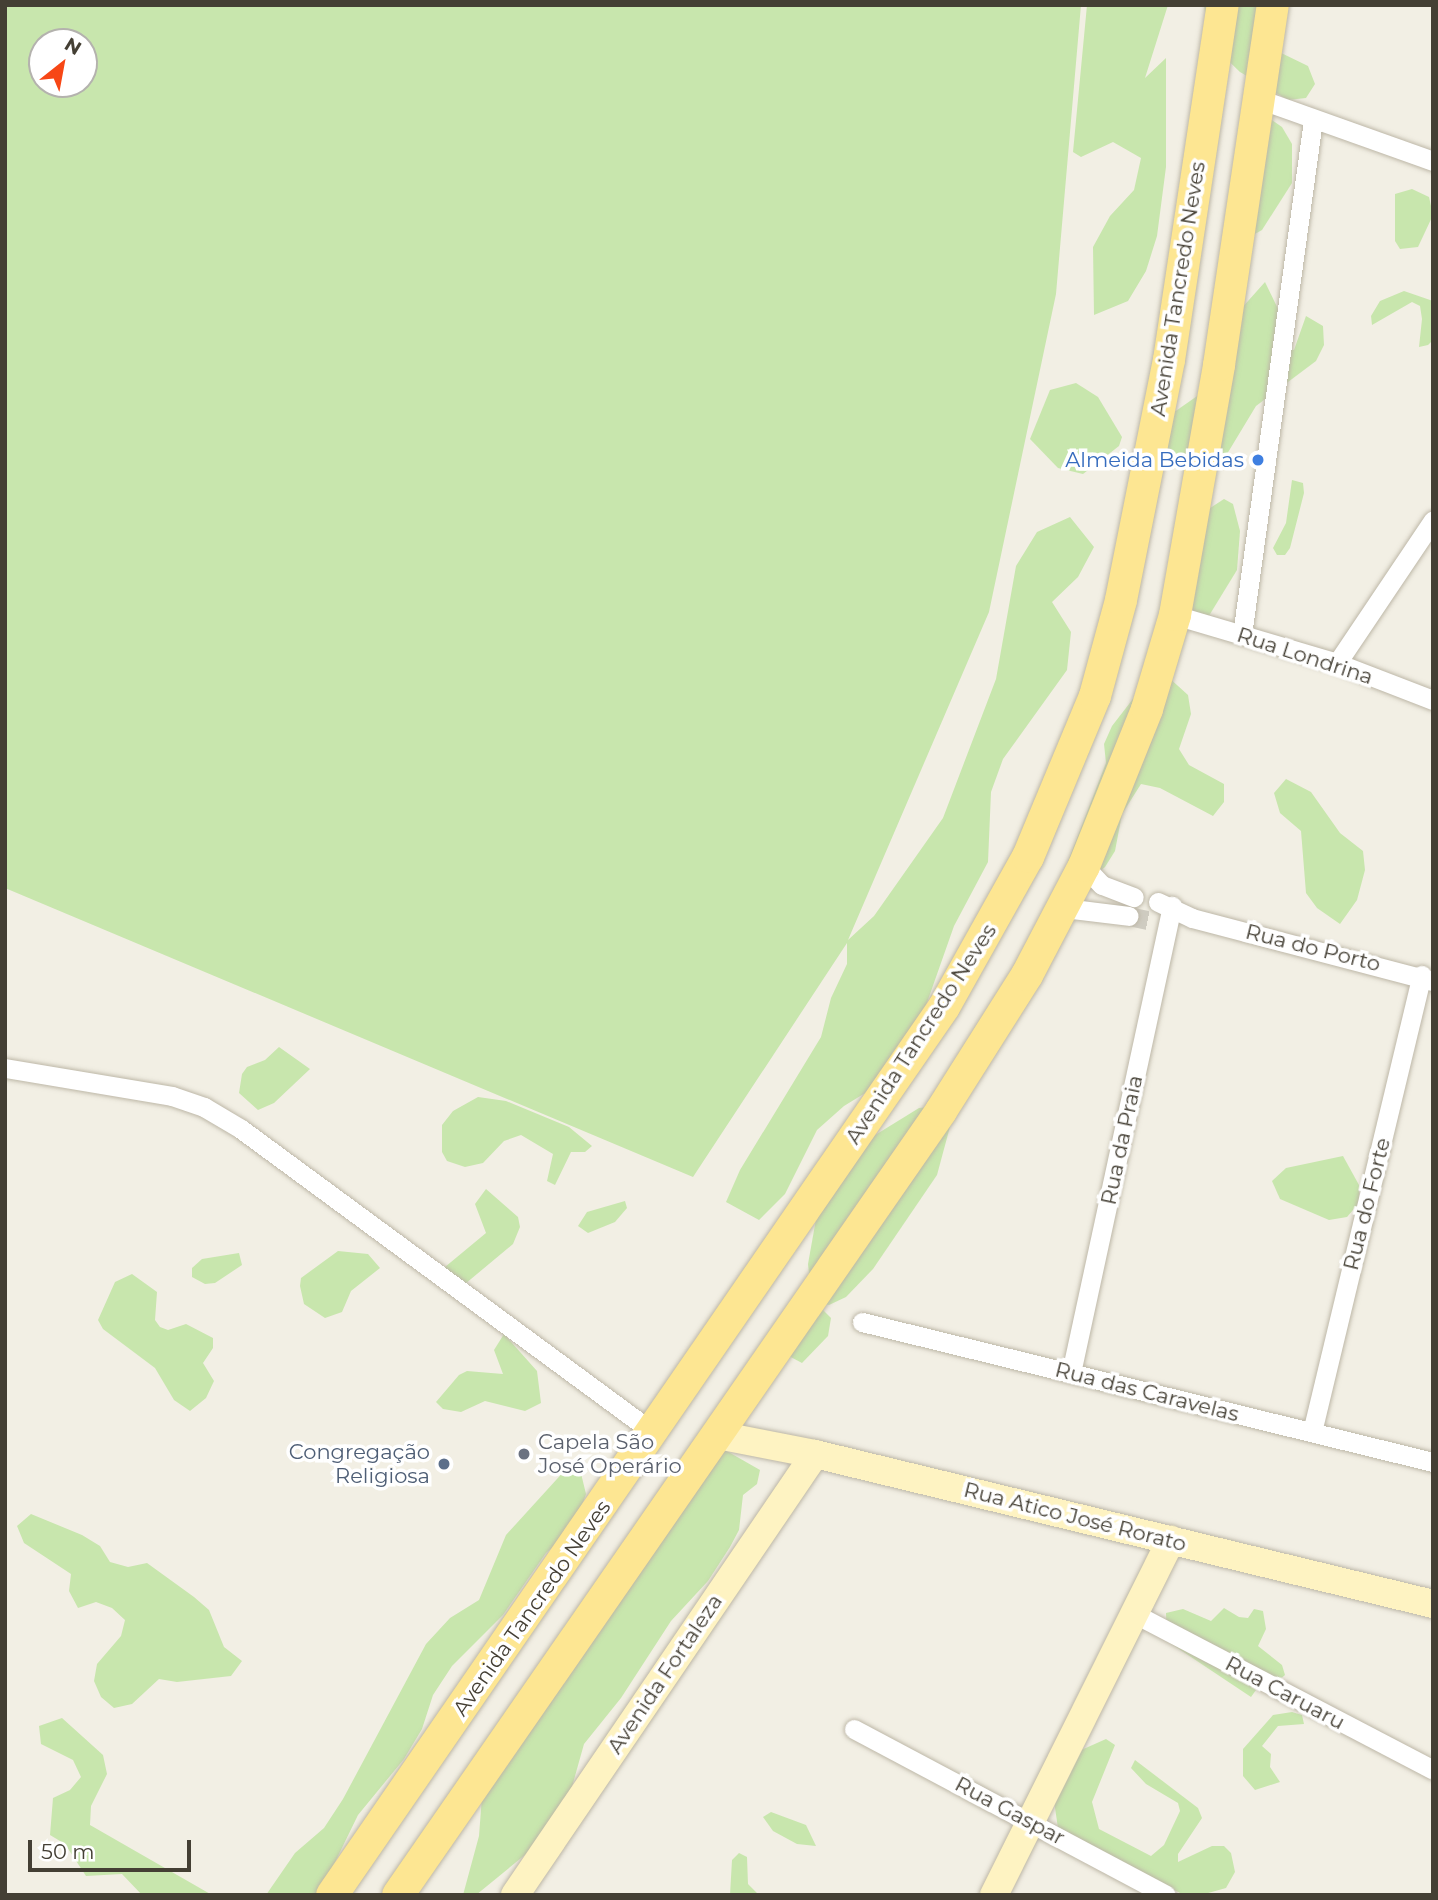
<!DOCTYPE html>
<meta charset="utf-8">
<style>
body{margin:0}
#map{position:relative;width:1438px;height:1900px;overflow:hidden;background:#f2efe4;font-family:Montserrat,sans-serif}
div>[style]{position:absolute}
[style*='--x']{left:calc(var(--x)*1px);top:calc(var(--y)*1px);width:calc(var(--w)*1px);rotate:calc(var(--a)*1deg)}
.green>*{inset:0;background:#c8e6ad}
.street-tunnel>*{height:19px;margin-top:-9.5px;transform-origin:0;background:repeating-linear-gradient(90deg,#cfccc1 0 19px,transparent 0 29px)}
.roads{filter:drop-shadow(0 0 2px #bdb7a7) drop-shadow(0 0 2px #bdb7a7)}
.street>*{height:19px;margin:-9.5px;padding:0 9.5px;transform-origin:9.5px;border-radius:9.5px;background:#fff}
.secondary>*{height:28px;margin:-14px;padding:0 14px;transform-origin:14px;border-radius:14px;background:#fef3c2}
.primary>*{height:32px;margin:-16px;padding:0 16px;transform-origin:16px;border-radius:16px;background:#fde692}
.dots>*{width:19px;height:19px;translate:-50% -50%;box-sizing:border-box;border:4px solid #fff;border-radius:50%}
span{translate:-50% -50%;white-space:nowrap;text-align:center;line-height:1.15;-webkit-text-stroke:7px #fff;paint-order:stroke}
.street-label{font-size:21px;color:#443f34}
.shop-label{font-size:21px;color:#366cbe}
.right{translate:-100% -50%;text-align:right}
.worship-label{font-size:21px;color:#5b616d}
.left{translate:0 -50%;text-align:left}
.service-label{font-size:21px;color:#4e5e75}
.frame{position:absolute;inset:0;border:7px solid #443f34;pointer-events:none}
.north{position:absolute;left:28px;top:28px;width:70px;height:70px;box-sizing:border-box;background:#fff;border:2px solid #b4b2ae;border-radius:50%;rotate:31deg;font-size:19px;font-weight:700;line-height:28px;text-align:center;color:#443f34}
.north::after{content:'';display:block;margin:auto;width:24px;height:32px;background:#f74716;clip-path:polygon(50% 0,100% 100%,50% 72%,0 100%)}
.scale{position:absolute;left:28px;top:1840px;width:163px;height:32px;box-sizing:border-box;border:4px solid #443f34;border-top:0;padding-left:9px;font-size:21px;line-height:24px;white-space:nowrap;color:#443f34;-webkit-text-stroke:5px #fff;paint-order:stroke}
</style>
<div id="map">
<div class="green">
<div style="clip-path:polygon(evenodd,5px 5px,1081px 5px,1056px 294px,989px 612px,848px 940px,874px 916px,943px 818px,996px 679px,1016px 566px,1037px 532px,1070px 517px,1094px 547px,1078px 577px,1052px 602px,1071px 632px,1067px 670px,1003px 759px,991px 792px,988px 862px,954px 926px,917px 1031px,875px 1087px,844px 1106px,817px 1130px,785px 1194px,759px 1220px,726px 1202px,740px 1170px,821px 1037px,831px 998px,847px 964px,847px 943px,693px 1177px,5px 888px,5px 5px,42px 42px,84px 42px,84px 84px,42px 84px,42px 42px)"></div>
<div style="clip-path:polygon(1087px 5px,1168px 5px,1145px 78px,1166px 58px,1166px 167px,1157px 236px,1146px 271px,1128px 301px,1094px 315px,1093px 247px,1110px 216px,1134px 190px,1141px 158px,1113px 142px,1081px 157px,1073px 152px)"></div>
<div style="clip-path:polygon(1204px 5px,1262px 5px,1273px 49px,1308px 66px,1315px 84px,1306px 98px,1288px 100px,1240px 72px,1209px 42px)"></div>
<div style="clip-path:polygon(1266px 116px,1282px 127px,1292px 144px,1292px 183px,1262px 230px,1246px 239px)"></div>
<div style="clip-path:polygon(1412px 189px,1429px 197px,1433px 215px,1418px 247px,1400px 249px,1395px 241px,1395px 194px)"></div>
<div style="clip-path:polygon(1265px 282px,1279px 311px,1275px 347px,1294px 350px,1306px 316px,1323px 326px,1324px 345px,1316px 361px,1256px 406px,1227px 454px,1211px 467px,1192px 473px,1156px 463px,1157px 424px,1203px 392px,1240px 310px)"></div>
<div style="clip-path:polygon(1404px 291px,1433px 301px,1433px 340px,1428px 345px,1419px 347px,1422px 319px,1420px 306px,1412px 302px,1372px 325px,1371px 316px,1380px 301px)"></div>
<div style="clip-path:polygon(1076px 383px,1098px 397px,1122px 437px,1119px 446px,1083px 474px,1058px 468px,1030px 439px,1050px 390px)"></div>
<div style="clip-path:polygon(1292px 480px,1303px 483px,1304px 493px,1290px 548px,1285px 555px,1277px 555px,1273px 548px,1286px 523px)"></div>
<div style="clip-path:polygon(1224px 499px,1233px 504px,1240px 531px,1237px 570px,1207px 619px,1192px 618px,1186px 555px,1204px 512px)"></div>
<div style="clip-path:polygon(1167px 676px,1188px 695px,1191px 714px,1179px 749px,1189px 765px,1224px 784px,1224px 802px,1213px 816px,1160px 788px,1141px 784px,1122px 814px,1115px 851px,1105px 867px,1089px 880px,1072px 881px,1067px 864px,1106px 763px,1104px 744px,1112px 726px,1136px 695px)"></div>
<div style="clip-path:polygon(1286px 779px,1311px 792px,1340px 833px,1363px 851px,1365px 870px,1357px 900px,1340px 924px,1317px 908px,1306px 893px,1301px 831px,1280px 813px,1274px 793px)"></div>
<div style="clip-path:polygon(279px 1047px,310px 1069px,274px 1103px,258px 1110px,239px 1093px,242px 1074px,247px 1067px,265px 1060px)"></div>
<div style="clip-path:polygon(478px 1097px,506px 1101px,569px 1127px,592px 1146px,585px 1152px,571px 1152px,555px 1185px,547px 1181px,553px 1154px,521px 1135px,504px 1141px,483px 1163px,465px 1167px,447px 1161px,442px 1152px,442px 1125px,453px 1111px)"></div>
<div style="clip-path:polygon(945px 1106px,951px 1123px,937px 1175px,873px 1269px,846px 1297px,829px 1305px,812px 1301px,808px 1264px,818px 1208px,872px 1137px,919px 1108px)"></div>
<div style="clip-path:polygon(1343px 1156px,1359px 1185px,1359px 1203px,1347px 1217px,1329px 1220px,1280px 1199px,1272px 1181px,1286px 1168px)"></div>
<div style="clip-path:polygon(486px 1189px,518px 1217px,520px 1227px,513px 1244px,465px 1284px,446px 1277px,445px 1267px,486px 1233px,475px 1204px)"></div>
<div style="clip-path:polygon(625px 1201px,627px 1208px,615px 1222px,588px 1233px,578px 1226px,587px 1212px)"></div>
<div style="clip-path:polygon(338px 1251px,368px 1254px,380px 1268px,351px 1291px,342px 1312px,325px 1318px,304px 1304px,300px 1286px,301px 1278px)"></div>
<div style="clip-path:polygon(239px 1253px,242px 1265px,215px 1283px,205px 1284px,192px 1277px,192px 1268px,202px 1259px)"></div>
<div style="clip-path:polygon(132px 1274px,157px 1292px,155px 1320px,160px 1327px,168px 1330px,186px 1324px,213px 1338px,213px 1348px,203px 1363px,214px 1381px,206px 1398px,190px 1411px,174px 1400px,155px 1368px,103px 1329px,98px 1320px,115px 1282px)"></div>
<div style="clip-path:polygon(822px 1309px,831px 1318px,828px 1336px,802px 1363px,785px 1354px)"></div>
<div style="clip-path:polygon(504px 1334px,537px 1371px,541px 1403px,525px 1411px,485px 1401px,461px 1412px,443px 1409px,436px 1402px,459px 1375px,467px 1371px,503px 1374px,494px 1350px)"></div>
<div style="clip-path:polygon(725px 1450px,760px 1470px,757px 1484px,743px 1495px,739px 1530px,730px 1547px,708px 1581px,671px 1621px,621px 1698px,584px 1744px,568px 1801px,537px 1845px,476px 1895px,463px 1895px,479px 1836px,483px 1783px,537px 1673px,600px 1576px)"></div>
<div style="clip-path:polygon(577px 1457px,586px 1494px,574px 1528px,546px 1553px,503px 1615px,452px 1666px,433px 1695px,422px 1729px,404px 1759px,358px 1815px,319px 1895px,266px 1895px,295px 1853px,324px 1828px,343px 1799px,426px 1644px,450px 1618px,479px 1600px,506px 1535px)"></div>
<div style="clip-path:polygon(31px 1514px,82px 1535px,100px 1546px,110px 1562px,128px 1567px,147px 1563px,194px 1597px,209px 1610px,224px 1647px,242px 1661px,231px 1676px,177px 1682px,159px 1679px,132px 1704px,114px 1708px,101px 1697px,94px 1681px,97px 1664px,121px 1636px,125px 1620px,112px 1608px,96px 1602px,78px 1608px,69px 1591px,71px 1574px,24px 1543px,17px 1526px)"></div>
<div style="clip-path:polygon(1224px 1608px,1239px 1617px,1248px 1618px,1254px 1609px,1263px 1611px,1266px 1629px,1258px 1646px,1282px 1665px,1285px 1675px,1278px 1681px,1247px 1681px,1256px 1690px,1251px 1697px,1167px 1641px,1166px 1613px,1183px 1609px,1211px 1621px)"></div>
<div style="clip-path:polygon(1292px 1712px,1302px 1715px,1304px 1724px,1278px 1726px,1262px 1746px,1271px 1754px,1270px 1767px,1280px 1782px,1255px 1790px,1243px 1776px,1243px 1749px,1273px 1715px)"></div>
<div style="clip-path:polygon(62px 1718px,103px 1755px,107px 1774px,91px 1806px,90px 1825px,212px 1895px,142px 1895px,122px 1874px,86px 1876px,65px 1844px,50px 1835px,53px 1798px,70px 1790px,81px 1777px,73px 1760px,41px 1744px,39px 1726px)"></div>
<div style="clip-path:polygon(1106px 1739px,1115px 1745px,1092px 1802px,1099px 1829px,1151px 1856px,1164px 1845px,1180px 1811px,1178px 1803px,1146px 1784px,1131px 1768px,1135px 1760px,1198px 1808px,1202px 1818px,1178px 1854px,1178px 1862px,1212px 1846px,1224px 1846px,1231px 1853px,1235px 1872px,1226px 1888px,1201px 1895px,1180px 1893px,1058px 1828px,1054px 1801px,1070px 1755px)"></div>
<div style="clip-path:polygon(771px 1812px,806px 1825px,816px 1846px,797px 1844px,773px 1831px,763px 1817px)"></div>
<div style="clip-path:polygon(739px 1853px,747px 1857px,748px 1884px,759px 1895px,730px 1895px,732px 1860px)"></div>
</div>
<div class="street-tunnel">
<div style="--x:1129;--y:916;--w:25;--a:12"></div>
</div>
<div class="roads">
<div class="street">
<div style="--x:1259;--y:99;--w:185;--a:19.6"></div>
<div style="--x:1175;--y:615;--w:169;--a:16.5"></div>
<div style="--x:1337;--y:663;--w:103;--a:21.1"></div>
<div style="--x:1242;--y:635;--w:520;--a:-82.15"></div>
<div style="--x:1337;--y:663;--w:172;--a:-56.1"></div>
<div style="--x:1084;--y:866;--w:26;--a:47"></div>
<div style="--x:1102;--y:885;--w:34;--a:21"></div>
<div style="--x:1158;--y:902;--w:38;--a:25"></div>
<div style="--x:1192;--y:918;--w:248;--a:14.7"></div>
<div style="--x:1064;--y:908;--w:65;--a:7"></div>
<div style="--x:5;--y:1068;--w:169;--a:9.5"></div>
<div style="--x:172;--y:1096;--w:34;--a:19"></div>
<div style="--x:204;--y:1107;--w:43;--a:30.7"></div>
<div style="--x:241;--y:1129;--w:513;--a:36.36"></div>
<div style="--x:862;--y:1322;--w:588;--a:13.78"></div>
<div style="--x:1071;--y:1373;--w:478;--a:-77.8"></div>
<div style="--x:1312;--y:1432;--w:470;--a:-76.5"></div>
<div style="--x:1137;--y:1615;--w:334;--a:27.6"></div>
<div style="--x:854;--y:1729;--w:353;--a:28"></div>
</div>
<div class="secondary">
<div style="--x:717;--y:1435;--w:100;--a:11"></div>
<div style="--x:815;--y:1454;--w:636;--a:13.64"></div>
<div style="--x:515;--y:1895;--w:533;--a:-55.77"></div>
<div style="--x:994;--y:1895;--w:397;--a:-63.5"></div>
</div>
<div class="primary">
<div style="--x:332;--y:1895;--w:1078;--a:-55.43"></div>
<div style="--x:944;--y:1007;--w:172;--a:-60.8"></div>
<div style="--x:1028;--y:857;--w:174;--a:-67.4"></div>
<div style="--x:1095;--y:696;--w:99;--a:-74.8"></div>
<div style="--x:1121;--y:600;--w:245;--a:-78.7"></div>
<div style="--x:1169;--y:360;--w:359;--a:-81.4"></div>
<div style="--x:398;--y:1895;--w:954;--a:-55.29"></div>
<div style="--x:941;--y:1111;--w:161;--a:-57.7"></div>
<div style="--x:1027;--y:975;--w:123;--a:-62.4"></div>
<div style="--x:1084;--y:866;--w:169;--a:-68.1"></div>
<div style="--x:1147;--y:709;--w:98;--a:-73.4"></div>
<div style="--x:1175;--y:615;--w:254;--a:-80"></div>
<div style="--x:1219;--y:365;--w:364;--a:-81.5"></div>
</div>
</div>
<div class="dots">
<div style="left:1258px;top:460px;background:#3f7fe0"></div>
<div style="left:524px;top:1454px;background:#6b7280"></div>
<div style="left:444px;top:1464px;background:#5c6f8a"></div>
</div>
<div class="street-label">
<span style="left:1178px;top:289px;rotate:-81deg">Avenida Tancredo Neves</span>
<span style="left:1305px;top:656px;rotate:18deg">Rua Londrina</span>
<span style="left:1313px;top:948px;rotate:14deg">Rua do Porto</span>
<span style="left:921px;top:1034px;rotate:-57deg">Avenida Tancredo Neves</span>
<span style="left:1122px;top:1140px;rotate:-78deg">Rua da Praia</span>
<span style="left:1367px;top:1204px;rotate:-76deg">Rua do Forte</span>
<span style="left:1147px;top:1392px;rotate:14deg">Rua das Caravelas</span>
<span style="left:1075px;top:1517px;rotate:14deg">Rua Atico José Rorato</span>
<span style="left:532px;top:1608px;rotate:-55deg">Avenida Tancredo Neves</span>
<span style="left:665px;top:1674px;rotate:-56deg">Avenida Fortaleza</span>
<span style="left:1285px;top:1693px;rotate:28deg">Rua Caruaru</span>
<span style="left:1010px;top:1811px;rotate:28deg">Rua Gaspar</span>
</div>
<div class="shop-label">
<span class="right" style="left:1244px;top:460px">Almeida Bebidas</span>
</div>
<div class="worship-label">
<span class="left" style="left:538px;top:1454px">Capela São<br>José Operário</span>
</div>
<div class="service-label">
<span class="right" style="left:430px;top:1464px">Congregação<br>Religiosa</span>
</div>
<div class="frame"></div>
<div class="north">N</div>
<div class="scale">50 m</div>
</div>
